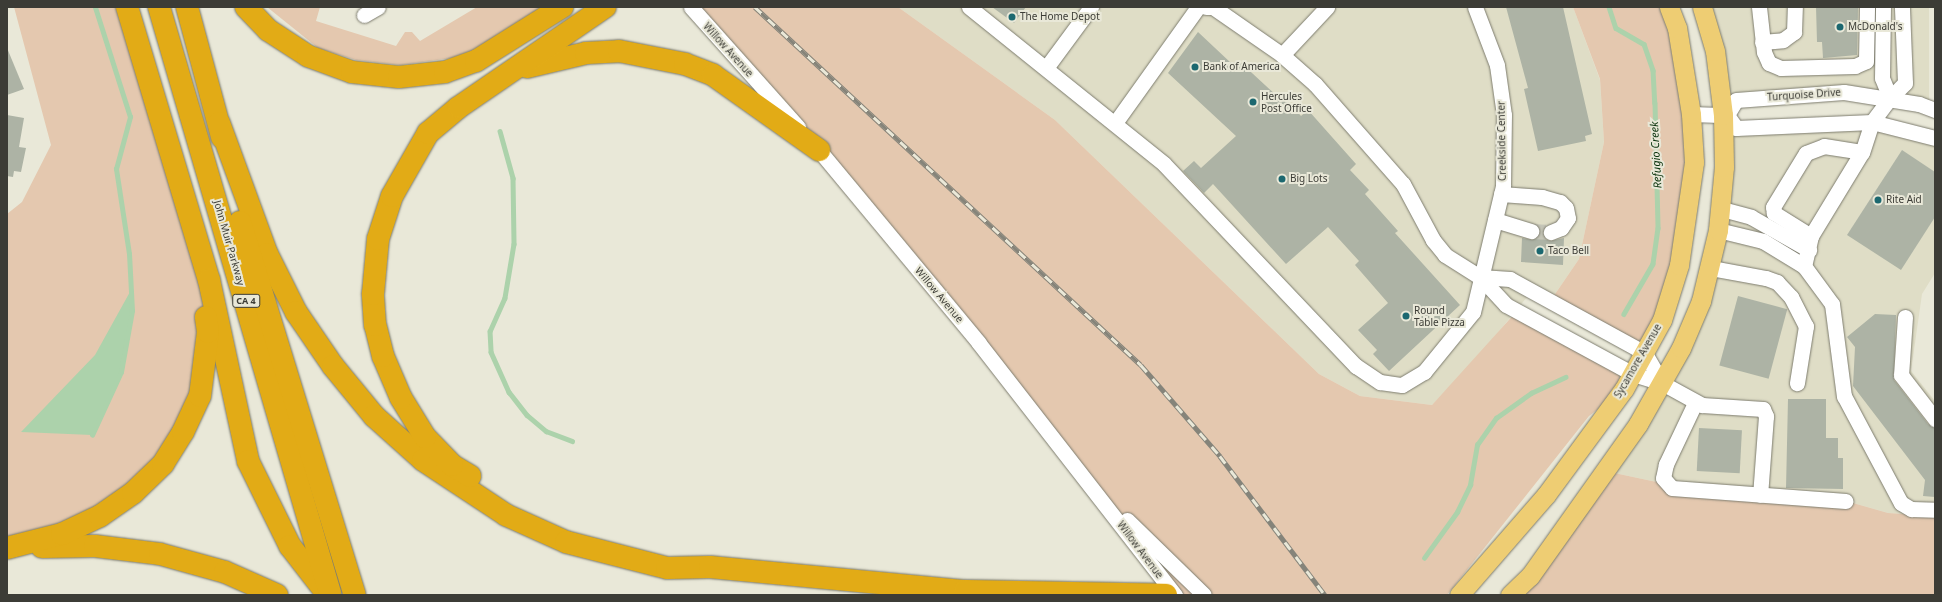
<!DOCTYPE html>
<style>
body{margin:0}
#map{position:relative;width:1942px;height:602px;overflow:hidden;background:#e9e8d8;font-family:"Noto Sans",sans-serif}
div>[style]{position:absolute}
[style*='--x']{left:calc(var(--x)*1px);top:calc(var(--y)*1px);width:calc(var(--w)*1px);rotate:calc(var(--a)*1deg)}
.built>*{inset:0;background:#dfddc6}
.green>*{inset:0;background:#e4c8af}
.water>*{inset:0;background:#acd2ab}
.stream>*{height:4.5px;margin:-2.25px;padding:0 2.25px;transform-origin:2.25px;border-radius:2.25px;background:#acd2ab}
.building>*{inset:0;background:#adb3a5;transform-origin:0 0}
.minor-tunnel>*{height:15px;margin-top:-7.5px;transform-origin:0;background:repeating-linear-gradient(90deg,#c6c6b8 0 15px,transparent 0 23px)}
.roads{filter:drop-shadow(0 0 1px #7d7c6e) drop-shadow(0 0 1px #7d7c6e)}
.minor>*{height:15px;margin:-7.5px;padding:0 7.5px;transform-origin:7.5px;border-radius:7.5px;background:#fff}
.major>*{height:19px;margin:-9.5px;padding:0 9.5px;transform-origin:9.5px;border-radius:9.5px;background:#eecd73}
.highway>*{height:22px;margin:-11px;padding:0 11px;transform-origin:11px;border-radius:11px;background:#e2ab16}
.rail>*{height:4.5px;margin-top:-2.25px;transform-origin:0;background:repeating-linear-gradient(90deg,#e9e8d8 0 9px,#85847a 0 18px);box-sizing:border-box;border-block:1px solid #85847a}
.dots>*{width:11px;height:11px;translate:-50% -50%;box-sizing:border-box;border:2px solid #e9e8d8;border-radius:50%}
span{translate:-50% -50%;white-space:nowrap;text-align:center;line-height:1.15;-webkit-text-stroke:4px #e9e8d8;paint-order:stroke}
.shield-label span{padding:1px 3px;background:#e9e8d8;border:1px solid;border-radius:3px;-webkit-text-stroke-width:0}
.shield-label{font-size:9px;color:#3c3c36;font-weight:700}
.poi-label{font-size:10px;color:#3c3c36}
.left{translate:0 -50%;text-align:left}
.street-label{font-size:10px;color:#3c3c36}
.water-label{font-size:11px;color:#0b340e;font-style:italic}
.frame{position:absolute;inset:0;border:8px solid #3c3c36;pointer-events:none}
</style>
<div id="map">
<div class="built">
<div style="clip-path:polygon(898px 7px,1573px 7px,1600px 80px,1604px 142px,1579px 259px,1551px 300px,1532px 291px,1483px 351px,1432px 405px,1360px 396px,1319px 374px,1055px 120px)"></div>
<div style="clip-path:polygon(1702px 7px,1929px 7px,1929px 108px,1890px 98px,1721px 101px)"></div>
<div style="clip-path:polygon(1839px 121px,1935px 138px,1935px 273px,1922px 294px,1911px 371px,1935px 401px,1935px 516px,1888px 513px,1846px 501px,1666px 484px,1605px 471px,1701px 301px,1723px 129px)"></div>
</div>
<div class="green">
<div style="clip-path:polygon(14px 7px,127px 7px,195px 232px,208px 332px,200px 396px,133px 493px,7px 548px,7px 214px,22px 202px,51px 145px)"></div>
<div style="clip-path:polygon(267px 7px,320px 7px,316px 21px,396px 46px,405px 32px,412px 32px,420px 41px,477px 7px,545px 7px,474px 50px,452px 58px,400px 65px,356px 60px,318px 48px)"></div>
<div style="clip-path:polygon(691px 7px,898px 7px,1055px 120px,1319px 374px,1360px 396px,1432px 405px,1517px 311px,1633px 374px,1624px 389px,1589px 416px,1447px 595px,1178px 595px)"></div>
<div style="clip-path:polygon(1573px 7px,1669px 7px,1677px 28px,1689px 210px,1645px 353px,1551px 300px,1579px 259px,1604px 142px,1600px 79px)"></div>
<div style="clip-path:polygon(1605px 471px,1666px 484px,1846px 501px,1888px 513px,1935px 516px,1935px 595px,1513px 595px)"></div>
</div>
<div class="water">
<div style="clip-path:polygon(131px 290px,132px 311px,121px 372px,92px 435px,21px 432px,95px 355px)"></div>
</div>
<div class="stream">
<div style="--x:1609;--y:7;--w:22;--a:72"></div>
<div style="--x:1616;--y:28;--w:32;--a:30"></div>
<div style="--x:1644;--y:44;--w:28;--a:71"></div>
<div style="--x:1653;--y:70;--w:33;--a:87"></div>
<div style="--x:1655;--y:103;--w:125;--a:88.6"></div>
<div style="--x:1658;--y:228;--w:36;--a:98"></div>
<div style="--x:1653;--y:264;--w:58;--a:120.1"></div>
<div style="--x:500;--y:131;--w:49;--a:74.5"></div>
<div style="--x:513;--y:178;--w:66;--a:89.1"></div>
<div style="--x:514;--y:244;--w:55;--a:99.5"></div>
<div style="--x:505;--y:298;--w:36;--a:114"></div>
<div style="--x:490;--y:331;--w:21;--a:87"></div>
<div style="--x:491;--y:352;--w:44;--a:65.8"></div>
<div style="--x:509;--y:392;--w:29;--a:52"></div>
<div style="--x:527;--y:415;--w:25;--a:40"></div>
<div style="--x:546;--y:431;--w:28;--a:21"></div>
<div style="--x:92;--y:435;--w:69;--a:-65.3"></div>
<div style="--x:121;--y:372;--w:62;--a:-79.8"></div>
<div style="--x:132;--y:311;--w:57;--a:-93"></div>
<div style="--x:129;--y:254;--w:86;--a:-98.7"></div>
<div style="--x:116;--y:169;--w:54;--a:-74.9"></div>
<div style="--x:130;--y:117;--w:115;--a:-107.7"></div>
<div style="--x:1424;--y:558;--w:57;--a:-54.3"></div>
<div style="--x:1457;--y:512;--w:30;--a:-64"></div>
<div style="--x:1470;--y:485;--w:41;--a:-80.1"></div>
<div style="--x:1477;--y:445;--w:33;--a:-55"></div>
<div style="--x:1496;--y:418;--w:43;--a:-35.5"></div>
<div style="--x:1531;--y:393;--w:38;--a:-25"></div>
</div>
<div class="building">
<div style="clip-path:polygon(992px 7px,1026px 7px,1014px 23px)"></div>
<div style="clip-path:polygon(1506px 7px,1563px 7px,1592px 134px,1585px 136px,1586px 141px,1538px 151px,1524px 89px,1528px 88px)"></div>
<div style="clip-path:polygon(1816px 7px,1858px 7px,1857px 55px,1823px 58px,1822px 42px,1817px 42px)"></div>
<div style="clip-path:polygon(1198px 32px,1231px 63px,1239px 61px,1278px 97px,1281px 94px,1301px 116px,1308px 110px,1356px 164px,1350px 170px,1369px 190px,1365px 194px,1398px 231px,1395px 233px,1460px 305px,1389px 371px,1373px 354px,1377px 350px,1358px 330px,1388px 303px,1355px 265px,1359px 261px,1328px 227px,1286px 264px,1213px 184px,1204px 193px,1183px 171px,1194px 161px,1201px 168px,1236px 136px,1168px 73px)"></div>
<div style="clip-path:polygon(7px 48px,24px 89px,7px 95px)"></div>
<div style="clip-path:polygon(7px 115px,24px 118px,19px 147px,26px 148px,21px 172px,14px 171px,13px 177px,7px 176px)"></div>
<div style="clip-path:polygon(1902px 150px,1935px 172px,1935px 217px,1901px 270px,1847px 235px)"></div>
<div style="clip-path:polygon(1538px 236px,1550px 241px,1564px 238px,1563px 265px,1521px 262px,1522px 238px,1533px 240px)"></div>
<div style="left:1738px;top:296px;width:51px;height:72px;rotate:15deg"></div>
<div style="clip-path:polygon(1875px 314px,1896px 315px,1894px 380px,1928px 424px,1935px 428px,1935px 497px,1923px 496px,1925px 480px,1853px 386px,1855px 347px,1847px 337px)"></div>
<div style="clip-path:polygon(1788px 399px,1826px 399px,1826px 438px,1838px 438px,1838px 458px,1843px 458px,1843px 489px,1786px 488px)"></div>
<div style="left:1699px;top:428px;width:43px;height:43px;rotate:3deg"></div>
</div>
<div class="minor-tunnel">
<div style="--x:1531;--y:231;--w:20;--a:3"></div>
</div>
<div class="roads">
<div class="minor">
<div style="--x:691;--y:7;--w:161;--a:48.3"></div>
<div style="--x:969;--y:7;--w:250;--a:38.8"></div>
<div style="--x:1164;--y:164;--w:279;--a:46.5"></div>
<div style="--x:1356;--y:366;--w:29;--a:34"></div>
<div style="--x:1380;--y:382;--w:22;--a:8"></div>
<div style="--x:1402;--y:385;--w:26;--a:-31"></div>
<div style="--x:1424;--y:372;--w:77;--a:-50.8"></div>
<div style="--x:1473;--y:312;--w:130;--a:-76.6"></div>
<div style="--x:1503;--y:186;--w:71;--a:-89.2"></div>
<div style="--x:1504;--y:115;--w:50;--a:-98"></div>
<div style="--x:1497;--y:65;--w:62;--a:-110.8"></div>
<div style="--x:1206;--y:7;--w:7;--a:0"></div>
<div style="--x:1213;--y:7;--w:84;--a:34.8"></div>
<div style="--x:1282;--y:55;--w:44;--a:41.3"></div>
<div style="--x:1315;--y:84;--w:133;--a:48.7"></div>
<div style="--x:1403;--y:184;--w:64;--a:61.8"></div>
<div style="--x:1433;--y:240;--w:19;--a:51"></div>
<div style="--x:1445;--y:255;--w:41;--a:32.2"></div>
<div style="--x:1759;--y:7;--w:45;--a:83.7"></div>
<div style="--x:1764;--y:52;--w:12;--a:66"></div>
<div style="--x:1769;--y:63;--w:13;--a:23"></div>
<div style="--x:1781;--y:68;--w:74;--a:-1.5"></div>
<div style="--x:1855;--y:66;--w:12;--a:-24"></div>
<div style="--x:1866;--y:61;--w:54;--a:-88.9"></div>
<div style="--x:1883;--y:7;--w:71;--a:90.8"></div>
<div style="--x:1882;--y:78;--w:22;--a:68"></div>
<div style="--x:1890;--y:98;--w:21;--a:-45"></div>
<div style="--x:1905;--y:83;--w:76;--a:-92.3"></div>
<div style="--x:364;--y:15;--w:16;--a:-30"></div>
<div style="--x:1762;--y:42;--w:21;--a:-5"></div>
<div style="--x:1783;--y:40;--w:14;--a:-36"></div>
<div style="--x:1794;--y:32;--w:25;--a:-88"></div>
<div style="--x:1282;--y:55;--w:66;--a:-46.8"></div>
<div style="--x:1046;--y:68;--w:76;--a:-53.6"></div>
<div style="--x:1890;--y:98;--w:30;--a:127"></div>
<div style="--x:1872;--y:122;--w:32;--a:108"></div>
<div style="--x:1862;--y:152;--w:98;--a:121.3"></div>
<div style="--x:1811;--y:236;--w:31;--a:103"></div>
<div style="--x:1804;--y:266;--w:47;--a:53.6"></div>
<div style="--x:1832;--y:304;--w:93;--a:82.6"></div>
<div style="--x:1844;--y:396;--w:121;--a:62"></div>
<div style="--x:1901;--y:503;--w:12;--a:31"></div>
<div style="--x:1911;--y:509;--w:24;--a:2"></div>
<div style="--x:1691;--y:114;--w:36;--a:2"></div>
<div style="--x:1727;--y:115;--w:17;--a:-59"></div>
<div style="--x:1736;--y:100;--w:108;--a:-4.2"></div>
<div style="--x:1844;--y:92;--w:76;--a:9.1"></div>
<div style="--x:1919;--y:104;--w:17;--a:21"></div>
<div style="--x:1727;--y:115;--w:16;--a:55"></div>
<div style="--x:1736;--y:128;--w:136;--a:-2.5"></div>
<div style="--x:1872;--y:122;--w:65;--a:14.3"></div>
<div style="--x:1115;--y:123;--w:143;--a:-54.4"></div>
<div style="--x:813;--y:143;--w:259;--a:50.3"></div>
<div style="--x:978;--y:342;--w:321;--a:52.1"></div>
<div style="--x:1501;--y:194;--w:41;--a:4.2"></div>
<div style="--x:1542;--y:197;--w:19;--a:16"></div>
<div style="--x:1560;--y:202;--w:8;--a:45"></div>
<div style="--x:1566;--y:208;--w:10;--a:79"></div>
<div style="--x:1568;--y:218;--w:12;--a:125"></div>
<div style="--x:1561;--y:228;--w:11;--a:158"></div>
<div style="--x:1722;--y:209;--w:30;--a:15"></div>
<div style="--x:1751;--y:217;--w:67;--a:29.6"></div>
<div style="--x:1495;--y:220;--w:38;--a:17"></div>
<div style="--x:1718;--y:230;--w:46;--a:13.7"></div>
<div style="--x:1763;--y:241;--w:48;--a:31.4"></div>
<div style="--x:1811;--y:236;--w:44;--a:-148.1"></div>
<div style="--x:1774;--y:213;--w:6;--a:-99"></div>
<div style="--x:1773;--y:207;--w:63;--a:-58.6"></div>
<div style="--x:1806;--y:153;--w:19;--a:-21"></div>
<div style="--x:1824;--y:146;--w:38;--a:9"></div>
<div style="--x:1711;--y:268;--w:56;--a:10.3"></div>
<div style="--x:1766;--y:278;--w:12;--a:20"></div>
<div style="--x:1777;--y:282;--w:21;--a:47"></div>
<div style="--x:1791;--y:297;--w:33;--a:63"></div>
<div style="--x:1806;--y:326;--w:58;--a:99"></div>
<div style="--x:1905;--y:317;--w:58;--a:93.9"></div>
<div style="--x:1901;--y:375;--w:56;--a:52.3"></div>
<div style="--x:1662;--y:383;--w:34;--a:-120"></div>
<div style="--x:1645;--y:353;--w:154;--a:-151.3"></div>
<div style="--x:1510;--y:279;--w:30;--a:-176"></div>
<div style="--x:1480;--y:277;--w:38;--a:47"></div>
<div style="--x:1506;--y:305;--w:145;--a:28.5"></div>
<div style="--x:1633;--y:374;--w:30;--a:17"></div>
<div style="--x:1662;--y:383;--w:46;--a:28.8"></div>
<div style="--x:1702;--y:405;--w:61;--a:3.8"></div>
<div style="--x:1763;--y:409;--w:8;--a:67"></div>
<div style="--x:1766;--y:416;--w:79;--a:94.3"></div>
<div style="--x:1695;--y:403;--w:68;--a:115.4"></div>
<div style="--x:1666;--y:464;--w:14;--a:102"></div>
<div style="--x:1663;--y:478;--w:13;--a:48"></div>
<div style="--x:1672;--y:488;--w:174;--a:4.3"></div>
<div style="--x:1127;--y:520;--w:107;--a:44.2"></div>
</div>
<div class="major">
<div style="--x:1459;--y:595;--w:133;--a:-49"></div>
<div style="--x:1546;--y:495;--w:132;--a:-53.7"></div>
<div style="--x:1624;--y:389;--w:79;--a:-61.2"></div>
<div style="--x:1662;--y:320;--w:58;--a:-72.8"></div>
<div style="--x:1679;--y:265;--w:104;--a:-81.7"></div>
<div style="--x:1694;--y:162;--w:48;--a:-93.6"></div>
<div style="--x:1691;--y:114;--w:87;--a:-99.2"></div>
<div style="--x:1677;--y:28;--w:22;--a:-111"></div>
<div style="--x:1510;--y:595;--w:28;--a:-44"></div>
<div style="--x:1530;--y:576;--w:186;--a:-54.6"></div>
<div style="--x:1638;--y:424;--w:87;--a:-60.5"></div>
<div style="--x:1681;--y:348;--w:51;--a:-66.9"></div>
<div style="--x:1701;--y:301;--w:73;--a:-76.5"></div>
<div style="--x:1718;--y:230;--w:63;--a:-84.6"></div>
<div style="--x:1724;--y:167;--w:52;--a:-91.1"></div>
<div style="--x:1723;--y:115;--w:64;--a:-97.1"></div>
<div style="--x:1715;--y:51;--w:46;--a:-106.5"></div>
</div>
<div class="highway">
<div style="--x:127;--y:7;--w:285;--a:73.3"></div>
<div style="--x:209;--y:280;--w:185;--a:77.8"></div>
<div style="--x:248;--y:461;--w:95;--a:63.7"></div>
<div style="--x:290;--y:546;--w:62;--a:52.2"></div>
<div style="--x:159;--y:7;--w:610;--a:73.73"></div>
<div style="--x:187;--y:7;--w:135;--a:74.9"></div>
<div style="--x:246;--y:7;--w:32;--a:46"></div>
<div style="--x:268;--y:30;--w:48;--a:33"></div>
<div style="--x:308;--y:56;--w:47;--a:20"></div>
<div style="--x:352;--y:72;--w:47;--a:6.1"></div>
<div style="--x:399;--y:77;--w:46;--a:-6.2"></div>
<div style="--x:445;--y:72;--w:33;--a:-20"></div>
<div style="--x:476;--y:61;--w:102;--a:-32.1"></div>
<div style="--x:527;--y:67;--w:61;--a:-13.3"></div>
<div style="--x:586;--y:53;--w:33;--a:-3"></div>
<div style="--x:619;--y:51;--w:67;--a:11.1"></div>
<div style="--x:685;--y:64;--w:30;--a:21"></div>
<div style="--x:713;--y:75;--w:130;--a:35.3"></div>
<div style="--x:219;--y:123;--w:140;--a:69.9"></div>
<div style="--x:267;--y:254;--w:65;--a:63.4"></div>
<div style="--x:296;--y:312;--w:65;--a:55.6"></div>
<div style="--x:333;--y:366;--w:65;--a:50.6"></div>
<div style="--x:374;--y:416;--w:66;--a:41.9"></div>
<div style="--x:423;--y:460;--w:100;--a:33.5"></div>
<div style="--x:506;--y:515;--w:66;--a:24.2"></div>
<div style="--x:566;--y:542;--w:104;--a:14.4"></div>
<div style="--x:667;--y:568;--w:43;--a:-1.3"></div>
<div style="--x:710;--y:567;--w:256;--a:5.4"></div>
<div style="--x:965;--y:591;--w:201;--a:1.1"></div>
<div style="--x:240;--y:222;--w:390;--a:72.9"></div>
<div style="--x:470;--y:476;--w:21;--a:-149"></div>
<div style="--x:452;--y:465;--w:39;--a:-134"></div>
<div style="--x:425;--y:437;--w:46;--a:-121.6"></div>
<div style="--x:401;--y:398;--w:46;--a:-113.2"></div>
<div style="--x:383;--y:356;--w:32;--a:-104"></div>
<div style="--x:375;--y:325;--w:31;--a:-94"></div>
<div style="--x:373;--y:294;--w:55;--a:-84.8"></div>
<div style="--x:378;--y:239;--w:45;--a:-72"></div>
<div style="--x:392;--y:196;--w:73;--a:-60.3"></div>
<div style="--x:428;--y:133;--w:40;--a:-40"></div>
<div style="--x:459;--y:107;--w:177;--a:-34.4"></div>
<div style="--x:42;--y:547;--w:53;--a:-1.1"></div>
<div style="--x:95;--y:546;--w:65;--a:7"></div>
<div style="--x:160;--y:554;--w:67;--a:15.5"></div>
<div style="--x:225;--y:572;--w:57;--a:23.9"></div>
<div style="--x:7;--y:548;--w:57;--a:-14.3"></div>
<div style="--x:62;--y:534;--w:42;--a:-25.3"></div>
<div style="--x:100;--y:516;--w:40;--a:-34.9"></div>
<div style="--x:133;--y:493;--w:42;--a:-44"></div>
<div style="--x:163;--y:464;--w:38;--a:-58"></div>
<div style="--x:183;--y:432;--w:40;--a:-65"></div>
<div style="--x:200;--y:396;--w:64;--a:-82.9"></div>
<div style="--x:208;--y:332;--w:15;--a:-98"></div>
</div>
</div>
<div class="rail">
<div style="--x:755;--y:7;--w:526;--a:42.84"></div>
<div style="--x:1141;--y:365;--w:121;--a:49"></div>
<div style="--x:1220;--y:456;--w:174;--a:52.9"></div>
</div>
<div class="dots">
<div style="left:1012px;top:17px;background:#1c6870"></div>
<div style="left:1840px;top:27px;background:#1c6870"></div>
<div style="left:1195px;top:67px;background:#1c6870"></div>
<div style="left:1253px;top:102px;background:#1c6870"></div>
<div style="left:1282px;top:179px;background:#1c6870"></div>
<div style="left:1878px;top:200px;background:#1c6870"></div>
<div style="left:1540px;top:251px;background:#1c6870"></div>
<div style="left:1406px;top:316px;background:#1c6870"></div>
</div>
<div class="shield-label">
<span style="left:246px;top:301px">CA 4</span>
</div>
<div class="poi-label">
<span class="left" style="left:1020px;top:17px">The Home Depot</span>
<span class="left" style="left:1848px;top:27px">McDonald's</span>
<span class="left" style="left:1203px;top:67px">Bank of America</span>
<span class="left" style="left:1261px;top:102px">Hercules<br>Post Office</span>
<span class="left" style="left:1290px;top:179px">Big Lots</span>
<span class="left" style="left:1886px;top:200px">Rite Aid</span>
<span class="left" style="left:1548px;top:251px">Taco Bell</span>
<span class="left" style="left:1414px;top:316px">Round<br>Table Pizza</span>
</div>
<div class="street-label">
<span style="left:728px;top:50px;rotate:48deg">Willow Avenue</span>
<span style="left:1804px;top:95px;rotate:-4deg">Turquoise Drive</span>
<span style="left:1502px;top:141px;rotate:-91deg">Creekside Center</span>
<span style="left:229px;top:243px;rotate:74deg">John Muir Parkway</span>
<span style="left:939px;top:295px;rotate:50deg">Willow Avenue</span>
<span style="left:1638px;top:361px;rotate:-60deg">Sycamore Avenue</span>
<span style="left:1140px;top:550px;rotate:53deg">Willow Avenue</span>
</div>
<div class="water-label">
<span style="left:1656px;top:155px;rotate:-93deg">Refugio Creek</span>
</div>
<div class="frame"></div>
</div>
